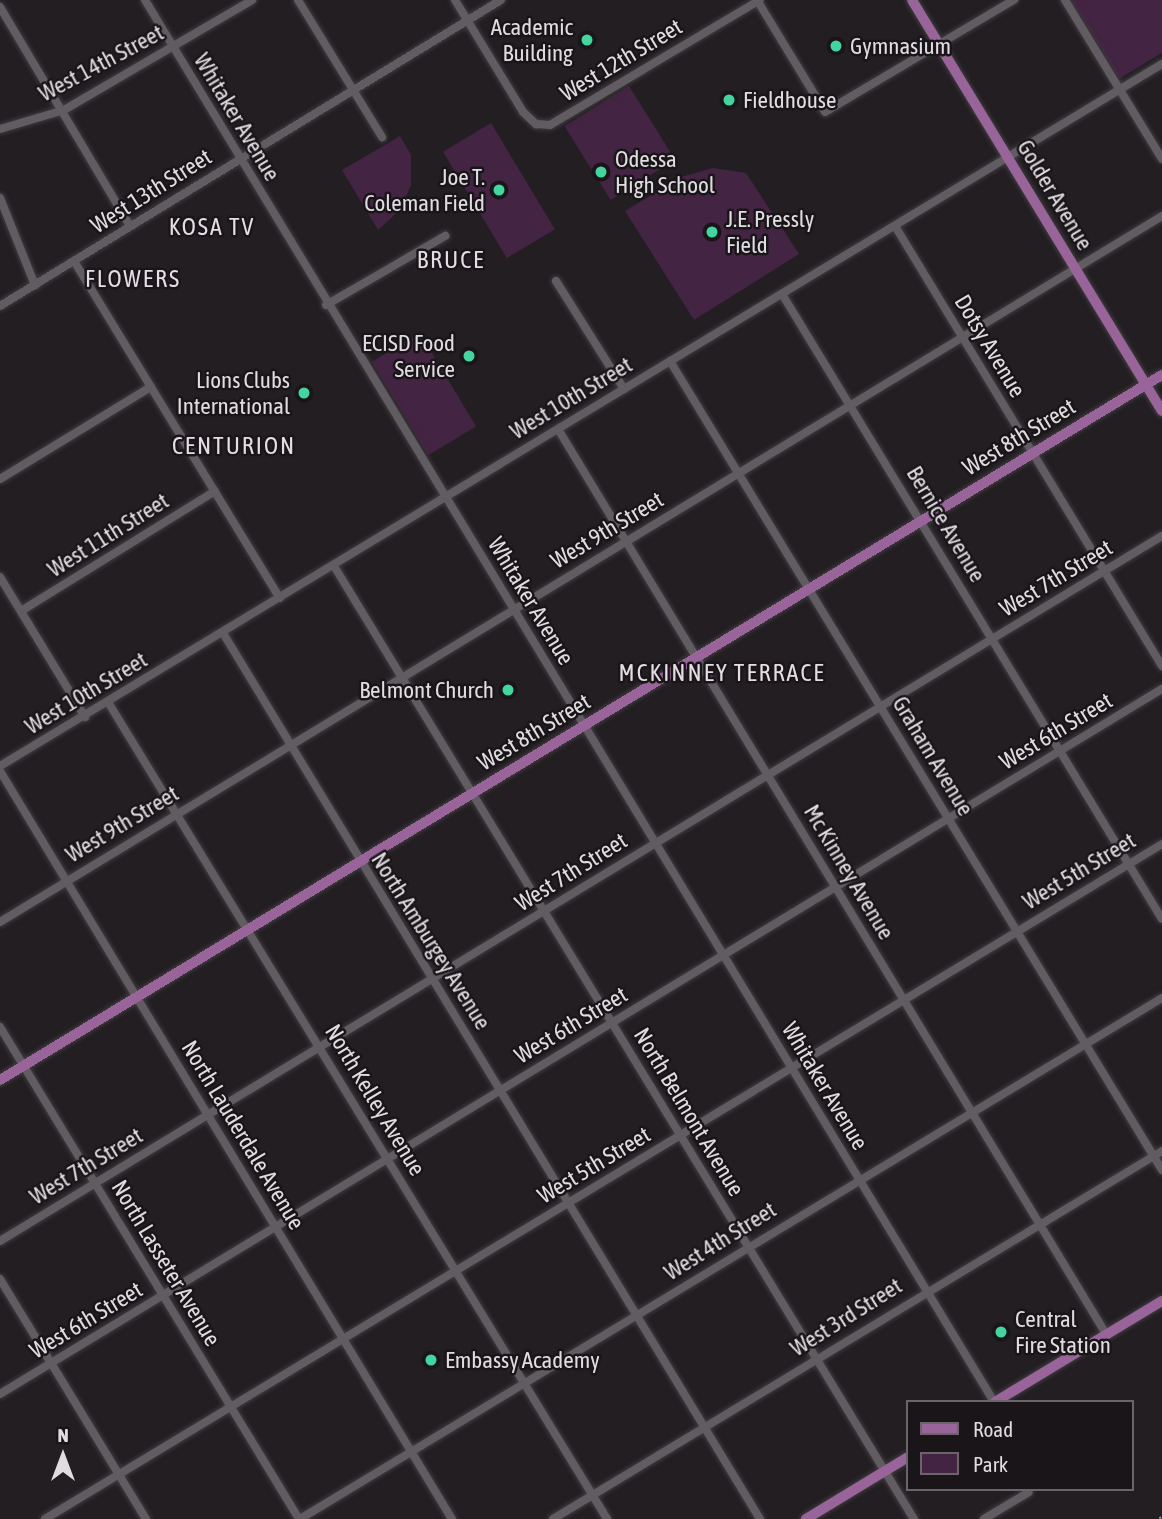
<!DOCTYPE html>
<style>
body{margin:0}
#map{position:relative;width:1162px;height:1519px;overflow:hidden;background:#231e22;font-family:"Asap Condensed",sans-serif}
div>[style]{position:absolute}
[style*='--x']{left:calc(var(--x)*1px);top:calc(var(--y)*1px);width:calc(var(--w)*1px);rotate:calc(var(--a)*1deg)}
.green>*{inset:0;background:#432443;transform-origin:0 0}
.roads{filter:drop-shadow(0 0 2px #3f3b3f) drop-shadow(0 0 2px #3f3b3f)}
.minor>*{height:8px;margin:-4px;padding:0 4px;transform-origin:4px;border-radius:4px;background:#615c61}
.major>*{height:10px;margin:-5px;padding:0 5px;transform-origin:5px;border-radius:5px;background:#996499}
.rail>*{height:5px;margin-top:-2.5px;transform-origin:0;background:repeating-linear-gradient(90deg,#191519 0 8px,#9d999d 0 16px);box-sizing:border-box;border-block:2px solid #9d999d}
.dots>*{width:19px;height:19px;translate:-50% -50%;box-sizing:border-box;border:4px solid #191519;border-radius:50%}
span{translate:-50% -50%;white-space:nowrap;text-align:center;line-height:1.15;-webkit-text-stroke:5px #191519;paint-order:stroke}
.poi-label{font-size:23px;color:#e0dde0}
.right{translate:-100% -50%;text-align:right}
.left{translate:0 -50%;text-align:left}
.street-label{font-size:23px;color:#e0dde0}
.neighbourhood-label{font-size:24px;color:#e4dde3;letter-spacing:2px}
.legend{position:absolute;left:906px;top:1400px;width:228px;height:91px;box-sizing:border-box;background:#191519;border:2px solid #696569;margin:0;padding:9px 12px;list-style:none;font-size:21px;color:#e0dde0}
.legend li{display:flex;align-items:center;gap:14px;height:35px}
.legend b{width:35px;border:2px solid #696569}
.north{position:absolute;left:28px;top:1421px;width:70px;height:70px;-webkit-text-stroke:5px #191519;paint-order:stroke;rotate:0deg;font-size:19px;font-weight:700;line-height:28px;text-align:center;color:#e0dde0}
.north::after{content:'';display:block;margin:auto;width:24px;height:32px;background:#e0dde0;clip-path:polygon(50% 0,100% 100%,50% 72%,0 100%)}
</style>
<div id="map">
<div class="green">
<div style="clip-path:polygon(1071px 0,1162px 0,1162px 53px,1119px 79px)"></div>
<div style="left:629px;top:86px;width:87px;height:76px;rotate:58deg"></div>
<div style="left:491px;top:123px;width:124px;height:56px;rotate:59deg"></div>
<div style="clip-path:polygon(400px 136px,411px 155px,411px 185px,400px 210px,378px 230px,342px 170px)"></div>
<div style="clip-path:polygon(713px 168px,746px 173px,799px 254px,694px 320px,625px 211px,681px 177px)"></div>
<div style="left:420px;top:333px;width:109px;height:56px;rotate:59deg"></div>
</div>
<div class="roads">
<div class="minor">
<div style="--x:145;--y:0;--w:1639;--a:58.8"></div>
<div style="--x:298;--y:0;--w:161;--a:58.5"></div>
<div style="--x:455;--y:0;--w:131;--a:58.7"></div>
<div style="--x:523;--y:112;--w:18;--a:43"></div>
<div style="--x:536;--y:124;--w:14;--a:4"></div>
<div style="--x:550;--y:125;--w:244;--a:-30.8"></div>
<div style="--x:757;--y:0;--w:131;--a:58.7"></div>
<div style="--x:825;--y:112;--w:220;--a:-30.7"></div>
<div style="--x:1065;--y:0;--w:186;--a:58.6"></div>
<div style="--x:0;--y:7;--w:255;--a:59.3"></div>
<div style="--x:0;--y:129;--w:67;--a:-16.5"></div>
<div style="--x:64;--y:110;--w:218;--a:-30.3"></div>
<div style="--x:0;--y:198;--w:94;--a:68.1"></div>
<div style="--x:895;--y:226;--w:515;--a:58.75"></div>
<div style="--x:74;--y:261;--w:395;--a:58.6"></div>
<div style="--x:556;--y:281;--w:128;--a:57.8"></div>
<div style="--x:782;--y:294;--w:731;--a:58.7"></div>
<div style="--x:326;--y:305;--w:138;--a:-30.1"></div>
<div style="--x:0;--y:306;--w:587;--a:-31.42"></div>
<div style="--x:670;--y:361;--w:947;--a:58.69"></div>
<div style="--x:558;--y:429;--w:1058;--a:58.8"></div>
<div style="--x:0;--y:479;--w:177;--a:-31.4"></div>
<div style="--x:334;--y:566;--w:1116;--a:58.68"></div>
<div style="--x:0;--y:577;--w:164;--a:58.7"></div>
<div style="--x:21;--y:611;--w:228;--a:-31.7"></div>
<div style="--x:223;--y:633;--w:1036;--a:58.78"></div>
<div style="--x:108;--y:702;--w:957;--a:58.58"></div>
<div style="--x:0;--y:766;--w:1358;--a:-31.14"></div>
<div style="--x:0;--y:771;--w:874;--a:58.86"></div>
<div style="--x:0;--y:922;--w:1360;--a:-31.28"></div>
<div style="--x:0;--y:1027;--w:576;--a:58.71"></div>
<div style="--x:0;--y:1241;--w:1359;--a:-31.25"></div>
<div style="--x:0;--y:1279;--w:281;--a:58.7"></div>
<div style="--x:0;--y:1394;--w:1359;--a:-31.25"></div>
<div style="--x:45;--y:1519;--w:1305;--a:-31.14"></div>
<div style="--x:300;--y:1519;--w:1007;--a:-31.15"></div>
<div style="--x:553;--y:1519;--w:712;--a:-31.14"></div>
<div style="--x:984;--y:1519;--w:52;--a:-31"></div>
</div>
<div class="major">
<div style="--x:912;--y:0;--w:481;--a:58.7"></div>
<div style="--x:0;--y:1080;--w:1359;--a:-31.25"></div>
<div style="--x:995;--y:1402;--w:195;--a:-31.2"></div>
<div style="--x:806;--y:1519;--w:119;--a:-31.3"></div>
</div>
</div>
<div class="rail">
<div style="--x:1160;--y:1519;--w:2;--a:-27"></div>
</div>
<div class="dots">
<div style="left:587px;top:40px;background:#44d49f"></div>
<div style="left:836px;top:46px;background:#44d49f"></div>
<div style="left:729px;top:100px;background:#44d49f"></div>
<div style="left:601px;top:172px;background:#44d49f"></div>
<div style="left:499px;top:190px;background:#44d49f"></div>
<div style="left:712px;top:232px;background:#44d49f"></div>
<div style="left:469px;top:356px;background:#44d49f"></div>
<div style="left:304px;top:393px;background:#44d49f"></div>
<div style="left:508px;top:690px;background:#44d49f"></div>
<div style="left:1001px;top:1332px;background:#44d49f"></div>
<div style="left:431px;top:1360px;background:#44d49f"></div>
</div>
<div class="poi-label">
<span class="right" style="left:573px;top:40px">Academic<br>Building</span>
<span class="left" style="left:850px;top:46px">Gymnasium</span>
<span class="left" style="left:743px;top:100px">Fieldhouse</span>
<span class="left" style="left:615px;top:172px">Odessa<br>High School</span>
<span class="right" style="left:485px;top:190px">Joe T.<br>Coleman Field</span>
<span class="left" style="left:726px;top:232px">J.E. Pressly<br>Field</span>
<span class="right" style="left:455px;top:356px">ECISD Food<br>Service</span>
<span class="right" style="left:290px;top:393px">Lions Clubs<br>International</span>
<span class="right" style="left:494px;top:690px">Belmont Church</span>
<span class="left" style="left:1015px;top:1332px">Central<br>Fire Station</span>
<span class="left" style="left:445px;top:1360px">Embassy Academy</span>
</div>
<div class="street-label">
<span style="left:621px;top:60px;rotate:-31deg">West 12th Street</span>
<span style="left:101px;top:63px;rotate:-28deg">West 14th Street</span>
<span style="left:237px;top:117px;rotate:59deg">Whitaker Avenue</span>
<span style="left:151px;top:191px;rotate:-32deg">West 13th Street</span>
<span style="left:1055px;top:195px;rotate:59deg">Golder Avenue</span>
<span style="left:990px;top:346px;rotate:59deg">Dotsy Avenue</span>
<span style="left:571px;top:398px;rotate:-31deg">West 10th Street</span>
<span style="left:1019px;top:437px;rotate:-31deg">West 8th Street</span>
<span style="left:946px;top:524px;rotate:59deg">Bernice Avenue</span>
<span style="left:607px;top:530px;rotate:-31deg">West 9th Street</span>
<span style="left:108px;top:535px;rotate:-32deg">West 11th Street</span>
<span style="left:1056px;top:578px;rotate:-31deg">West 7th Street</span>
<span style="left:531px;top:601px;rotate:59deg">Whitaker Avenue</span>
<span style="left:86px;top:693px;rotate:-31deg">West 10th Street</span>
<span style="left:1056px;top:731px;rotate:-31deg">West 6th Street</span>
<span style="left:534px;top:732px;rotate:-31deg">West 8th Street</span>
<span style="left:933px;top:756px;rotate:59deg">Graham Avenue</span>
<span style="left:122px;top:824px;rotate:-31deg">West 9th Street</span>
<span style="left:1079px;top:871px;rotate:-31deg">West 5th Street</span>
<span style="left:571px;top:872px;rotate:-32deg">West 7th Street</span>
<span style="left:849px;top:872px;rotate:59deg">Mc Kinney Avenue</span>
<span style="left:431px;top:941px;rotate:58deg">North Amburgey Avenue</span>
<span style="left:571px;top:1025px;rotate:-31deg">West 6th Street</span>
<span style="left:825px;top:1086px;rotate:59deg">Whitaker Avenue</span>
<span style="left:375px;top:1100px;rotate:59deg">North Kelley Avenue</span>
<span style="left:689px;top:1112px;rotate:59deg">North Belmont Avenue</span>
<span style="left:243px;top:1135px;rotate:59deg">North Lauderdale Avenue</span>
<span style="left:594px;top:1165px;rotate:-31deg">West 5th Street</span>
<span style="left:86px;top:1166px;rotate:-31deg">West 7th Street</span>
<span style="left:720px;top:1241px;rotate:-32deg">West 4th Street</span>
<span style="left:166px;top:1263px;rotate:59deg">North Lasseter Avenue</span>
<span style="left:846px;top:1317px;rotate:-32deg">West 3rd Street</span>
<span style="left:86px;top:1320px;rotate:-31deg">West 6th Street</span>
</div>
<div class="neighbourhood-label">
<span style="left:212px;top:227px">KOSA TV</span>
<span style="left:451px;top:260px">BRUCE</span>
<span style="left:133px;top:279px">FLOWERS</span>
<span style="left:234px;top:446px">CENTURION</span>
<span style="left:722px;top:673px">MCKINNEY TERRACE</span>
</div>
<ul class="legend">
<li><b style="height:9px;background:#996499"></b>Road</li>
<li><b style="height:19px;background:#432443"></b>Park</li>
</ul>
<div class="north">N</div>
</div>
